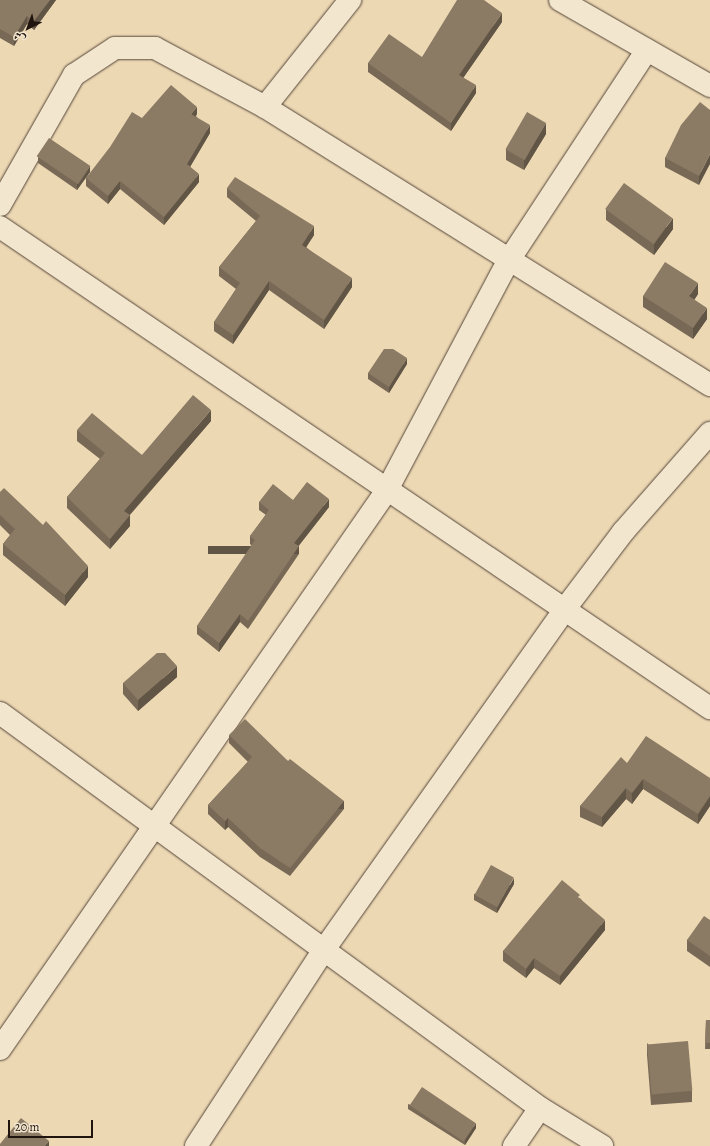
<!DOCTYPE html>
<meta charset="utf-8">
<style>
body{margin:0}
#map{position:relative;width:710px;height:1146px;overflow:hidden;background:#edd8b4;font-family:Alegreya,Amiri,serif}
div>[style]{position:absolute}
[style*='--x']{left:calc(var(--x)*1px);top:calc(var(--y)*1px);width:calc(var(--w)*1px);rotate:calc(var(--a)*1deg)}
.roads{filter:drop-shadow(0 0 1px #534538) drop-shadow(0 0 1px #534538)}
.minor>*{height:22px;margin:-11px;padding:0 11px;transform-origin:11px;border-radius:11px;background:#f3e6ce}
.wall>*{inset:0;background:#786956}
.shaded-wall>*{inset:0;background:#615546;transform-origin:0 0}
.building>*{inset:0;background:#8b7a64;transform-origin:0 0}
span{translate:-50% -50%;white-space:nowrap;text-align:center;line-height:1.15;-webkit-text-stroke:4px #f3e6ce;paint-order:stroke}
.north{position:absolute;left:8px;top:8px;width:40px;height:40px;-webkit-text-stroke:3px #f3e6ce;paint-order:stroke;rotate:222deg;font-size:11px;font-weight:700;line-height:16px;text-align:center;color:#20140e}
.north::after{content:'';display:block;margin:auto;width:14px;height:18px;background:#20140e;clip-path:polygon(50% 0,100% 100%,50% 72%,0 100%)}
.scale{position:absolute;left:8px;top:1120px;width:85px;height:18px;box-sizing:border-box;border:2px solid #20140e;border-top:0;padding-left:5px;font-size:12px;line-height:14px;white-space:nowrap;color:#20140e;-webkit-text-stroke:3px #f3e6ce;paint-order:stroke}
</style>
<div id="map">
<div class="roads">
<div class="minor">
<div style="--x:560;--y:0;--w:173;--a:29.8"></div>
<div style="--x:265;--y:107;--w:137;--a:-51.5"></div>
<div style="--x:0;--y:205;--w:150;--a:-60.4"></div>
<div style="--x:74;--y:75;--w:49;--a:-33.4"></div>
<div style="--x:115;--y:48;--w:40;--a:0"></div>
<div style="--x:155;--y:48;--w:125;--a:28.2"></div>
<div style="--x:265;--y:107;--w:525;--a:31.99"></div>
<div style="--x:0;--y:227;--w:858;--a:34.12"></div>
<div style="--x:0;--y:713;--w:669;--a:36.18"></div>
<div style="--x:540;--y:1108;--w:73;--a:31.5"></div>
<div style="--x:0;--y:1049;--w:680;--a:-55.3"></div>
<div style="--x:387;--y:490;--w:260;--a:-62.1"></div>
<div style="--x:509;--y:260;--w:251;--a:-56.7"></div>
<div style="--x:196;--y:1146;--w:233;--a:-56.9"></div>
<div style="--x:323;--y:951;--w:418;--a:-54.7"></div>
<div style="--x:564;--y:610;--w:98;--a:-52.9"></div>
<div style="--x:623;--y:532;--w:132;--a:-48.7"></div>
<div style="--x:514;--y:1146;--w:46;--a:-55.6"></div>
</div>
</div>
<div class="wall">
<div style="clip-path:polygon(0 0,56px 0,34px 30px,27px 24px,14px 46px,0 38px)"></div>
<div style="clip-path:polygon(502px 22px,463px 78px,476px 93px,451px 131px,368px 72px,368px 63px,422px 57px)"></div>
<div style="clip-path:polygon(710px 110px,699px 185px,665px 167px,665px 158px)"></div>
<div style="clip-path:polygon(197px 114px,196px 116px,210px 133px,190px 167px,199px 182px,164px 225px,120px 189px,108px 204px,86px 186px,86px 178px,142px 118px)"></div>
<div style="clip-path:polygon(546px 134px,524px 170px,506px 160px,506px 149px)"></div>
<div style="clip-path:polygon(38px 157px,90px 172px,77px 190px,38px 163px)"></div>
<div style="clip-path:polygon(227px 188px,314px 235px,306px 247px,352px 287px,324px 329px,269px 290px,233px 344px,214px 331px,214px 322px,236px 289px,219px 276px,219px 267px,256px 221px,227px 197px)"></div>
<div style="clip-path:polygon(606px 209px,673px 229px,654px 255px,606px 220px)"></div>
<div style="clip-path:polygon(698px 294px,694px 300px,707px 319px,693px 339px,643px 307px,643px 296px)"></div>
<div style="clip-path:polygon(407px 364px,389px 393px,368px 379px,368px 373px)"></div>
<div style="clip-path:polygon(211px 421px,130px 515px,130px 526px,110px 549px,67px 508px,67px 497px,100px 459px,77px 441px,77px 430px,142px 455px)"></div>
<div style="clip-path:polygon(0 492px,88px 577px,65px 606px,3px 555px,3px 544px,10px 535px,0 525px)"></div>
<div style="clip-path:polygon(293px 500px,329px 507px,298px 546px,299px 554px,248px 629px,240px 622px,219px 652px,197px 634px,197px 626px,252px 546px,250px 544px,250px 536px,266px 515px,259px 510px,259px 502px)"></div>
<div style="clip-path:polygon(177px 677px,138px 711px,123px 694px,123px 683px)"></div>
<div style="clip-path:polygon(229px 735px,288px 761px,344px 809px,290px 876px,260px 857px,228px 827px,225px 830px,208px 814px,208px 805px,248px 762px,229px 743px)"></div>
<div style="clip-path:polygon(627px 763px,710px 778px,710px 806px,698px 824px,643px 789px,632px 804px,626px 799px,602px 827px,580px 817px,580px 806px)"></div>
<div style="clip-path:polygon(514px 884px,497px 913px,474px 900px,474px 894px)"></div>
<div style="clip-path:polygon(580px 898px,605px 930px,560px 985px,534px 968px,526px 978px,503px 961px,503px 951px)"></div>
<div style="clip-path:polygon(710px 920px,710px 967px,687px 951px,687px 940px)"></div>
<div style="clip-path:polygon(706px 1020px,710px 1020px,710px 1049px,705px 1049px)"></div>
<div style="clip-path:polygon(647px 1043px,692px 1091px,692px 1102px,651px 1105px,647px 1055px)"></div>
<div style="clip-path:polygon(408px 1104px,476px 1128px,465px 1145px,408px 1109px)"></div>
</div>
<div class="shaded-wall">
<div style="clip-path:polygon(50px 0,56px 0,34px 30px,34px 21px)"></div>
<div style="clip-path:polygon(502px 13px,502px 22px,459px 84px,459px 75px)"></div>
<div style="clip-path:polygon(27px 16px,27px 24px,14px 46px,14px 37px)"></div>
<div style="clip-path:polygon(476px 85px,476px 93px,451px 131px,451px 123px)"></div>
<div style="clip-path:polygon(197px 107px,197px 114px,191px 121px,191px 114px)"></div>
<div style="clip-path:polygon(546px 123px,546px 134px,524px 170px,524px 159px)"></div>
<div style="clip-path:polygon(210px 125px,210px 133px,187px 172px,187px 164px)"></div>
<div style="clip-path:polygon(710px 154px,710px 164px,699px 185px,699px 176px)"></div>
<div style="clip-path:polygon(90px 166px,90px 172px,77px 190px,77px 184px)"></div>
<div style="clip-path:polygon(199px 174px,199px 182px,164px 225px,164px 217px)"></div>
<div style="clip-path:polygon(120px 181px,120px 189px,108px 204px,108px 196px)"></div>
<div style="clip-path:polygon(673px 218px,673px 229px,654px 255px,654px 244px)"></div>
<div style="clip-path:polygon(314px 226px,314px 235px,302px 254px,302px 245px)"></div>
<div style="clip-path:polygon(352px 278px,352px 287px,324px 329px,324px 320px)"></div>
<div style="clip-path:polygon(269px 281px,269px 290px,233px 344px,233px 335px)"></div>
<div style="clip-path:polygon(698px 283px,698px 294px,689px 308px,689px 296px)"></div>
<div style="clip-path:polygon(707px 308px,707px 319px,693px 339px,693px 328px)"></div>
<div style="clip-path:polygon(407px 358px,407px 364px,389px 393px,389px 387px)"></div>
<div style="clip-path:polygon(211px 410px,211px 421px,124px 521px,124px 511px)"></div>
<div style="clip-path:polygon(329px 499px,329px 507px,294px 552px,294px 543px)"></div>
<div style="clip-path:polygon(130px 515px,130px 526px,110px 549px,110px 539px)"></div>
<div style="left:299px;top:546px;width:8px;height:91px;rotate:90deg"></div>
<div style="clip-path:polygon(88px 566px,88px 577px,65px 606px,65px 595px)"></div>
<div style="clip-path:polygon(240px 614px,240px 622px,219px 652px,219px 643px)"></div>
<div style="clip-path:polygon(177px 666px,177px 677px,138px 711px,138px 700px)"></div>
<div style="clip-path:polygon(643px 779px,643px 789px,632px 804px,632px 793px)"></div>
<div style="clip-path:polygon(626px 788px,626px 799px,602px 827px,602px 817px)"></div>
<div style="clip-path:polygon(710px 796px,710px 806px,698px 824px,698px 814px)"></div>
<div style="left:344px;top:801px;width:8px;height:86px;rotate:90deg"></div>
<div style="clip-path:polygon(228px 818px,228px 827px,225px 830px,225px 821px)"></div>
<div style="clip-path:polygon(514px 878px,514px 884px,497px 913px,497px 907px)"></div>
<div style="clip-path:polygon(605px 920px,605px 930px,560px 985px,560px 976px)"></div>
<div style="clip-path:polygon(534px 958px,534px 968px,526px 978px,526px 969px)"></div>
<div style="clip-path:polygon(476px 1123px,476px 1128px,465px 1145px,465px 1140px)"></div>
<div style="clip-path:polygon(49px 1141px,49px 1146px,44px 1146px)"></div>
</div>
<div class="building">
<div style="clip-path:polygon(0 0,50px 0,34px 21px,27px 16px,14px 37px,0 29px)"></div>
<div style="clip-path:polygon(457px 0,484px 0,502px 13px,459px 75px,476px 85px,451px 123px,368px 63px,389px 34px,422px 57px)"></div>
<div style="clip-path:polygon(171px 85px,197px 107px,191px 114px,210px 125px,187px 164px,199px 174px,164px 217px,120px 181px,108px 196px,86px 178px,110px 147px,132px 112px,142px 118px)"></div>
<div style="clip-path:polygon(700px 102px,710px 110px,710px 154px,699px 176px,665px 158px,681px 125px)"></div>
<div style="left:527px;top:112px;width:22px;height:43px;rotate:30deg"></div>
<div style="left:49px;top:138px;width:50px;height:22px;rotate:34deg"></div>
<div style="clip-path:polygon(235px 177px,314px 226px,302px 245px,352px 278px,324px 320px,269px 281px,233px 335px,214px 322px,240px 283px,219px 267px,260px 216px,227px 188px)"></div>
<div style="left:624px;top:183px;width:60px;height:32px;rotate:36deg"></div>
<div style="clip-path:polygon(665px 262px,698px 283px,689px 296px,707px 308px,693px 328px,643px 296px)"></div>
<div style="clip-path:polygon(384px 349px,393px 349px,407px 358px,389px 387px,368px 373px)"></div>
<div style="clip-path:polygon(193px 395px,211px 410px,124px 511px,130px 515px,110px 539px,67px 497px,105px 453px,77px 430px,92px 413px,142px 455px)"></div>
<div style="clip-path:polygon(307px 482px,329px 499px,294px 543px,299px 546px,248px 621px,240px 614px,219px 643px,197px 626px,255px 540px,250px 536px,269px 510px,259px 502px,273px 484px,293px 500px)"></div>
<div style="clip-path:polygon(4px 488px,43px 525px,46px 521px,88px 566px,65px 595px,3px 544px,15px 529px,0 515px,0 492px)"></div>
<div style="clip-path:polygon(157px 653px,165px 653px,177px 666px,138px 700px,123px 683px)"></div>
<div style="clip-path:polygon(245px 719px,288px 761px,290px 759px,344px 801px,290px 868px,260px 848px,228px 818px,225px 821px,208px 805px,252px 757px,229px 735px)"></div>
<div style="clip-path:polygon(646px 736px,710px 778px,710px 796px,698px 814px,643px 779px,632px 793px,626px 788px,602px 817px,580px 806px,621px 757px,627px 763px)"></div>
<div style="left:491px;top:865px;width:26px;height:34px;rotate:29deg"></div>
<div style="clip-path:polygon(562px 880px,580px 895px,578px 897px,605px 920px,560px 976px,534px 958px,526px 969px,503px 951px)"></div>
<div style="clip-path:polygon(704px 916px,710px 920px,710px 956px,687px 940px)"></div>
<div style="clip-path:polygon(706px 1020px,710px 1020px,710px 1043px,705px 1043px)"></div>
<div style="left:688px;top:1041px;width:50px;height:41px;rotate:85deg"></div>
<div style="left:422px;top:1087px;width:65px;height:22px;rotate:34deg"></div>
<div style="clip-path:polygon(21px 1118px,49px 1141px,44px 1146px,0 1146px,0 1144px)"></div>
</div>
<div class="north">ش</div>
<div class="scale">20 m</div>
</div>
